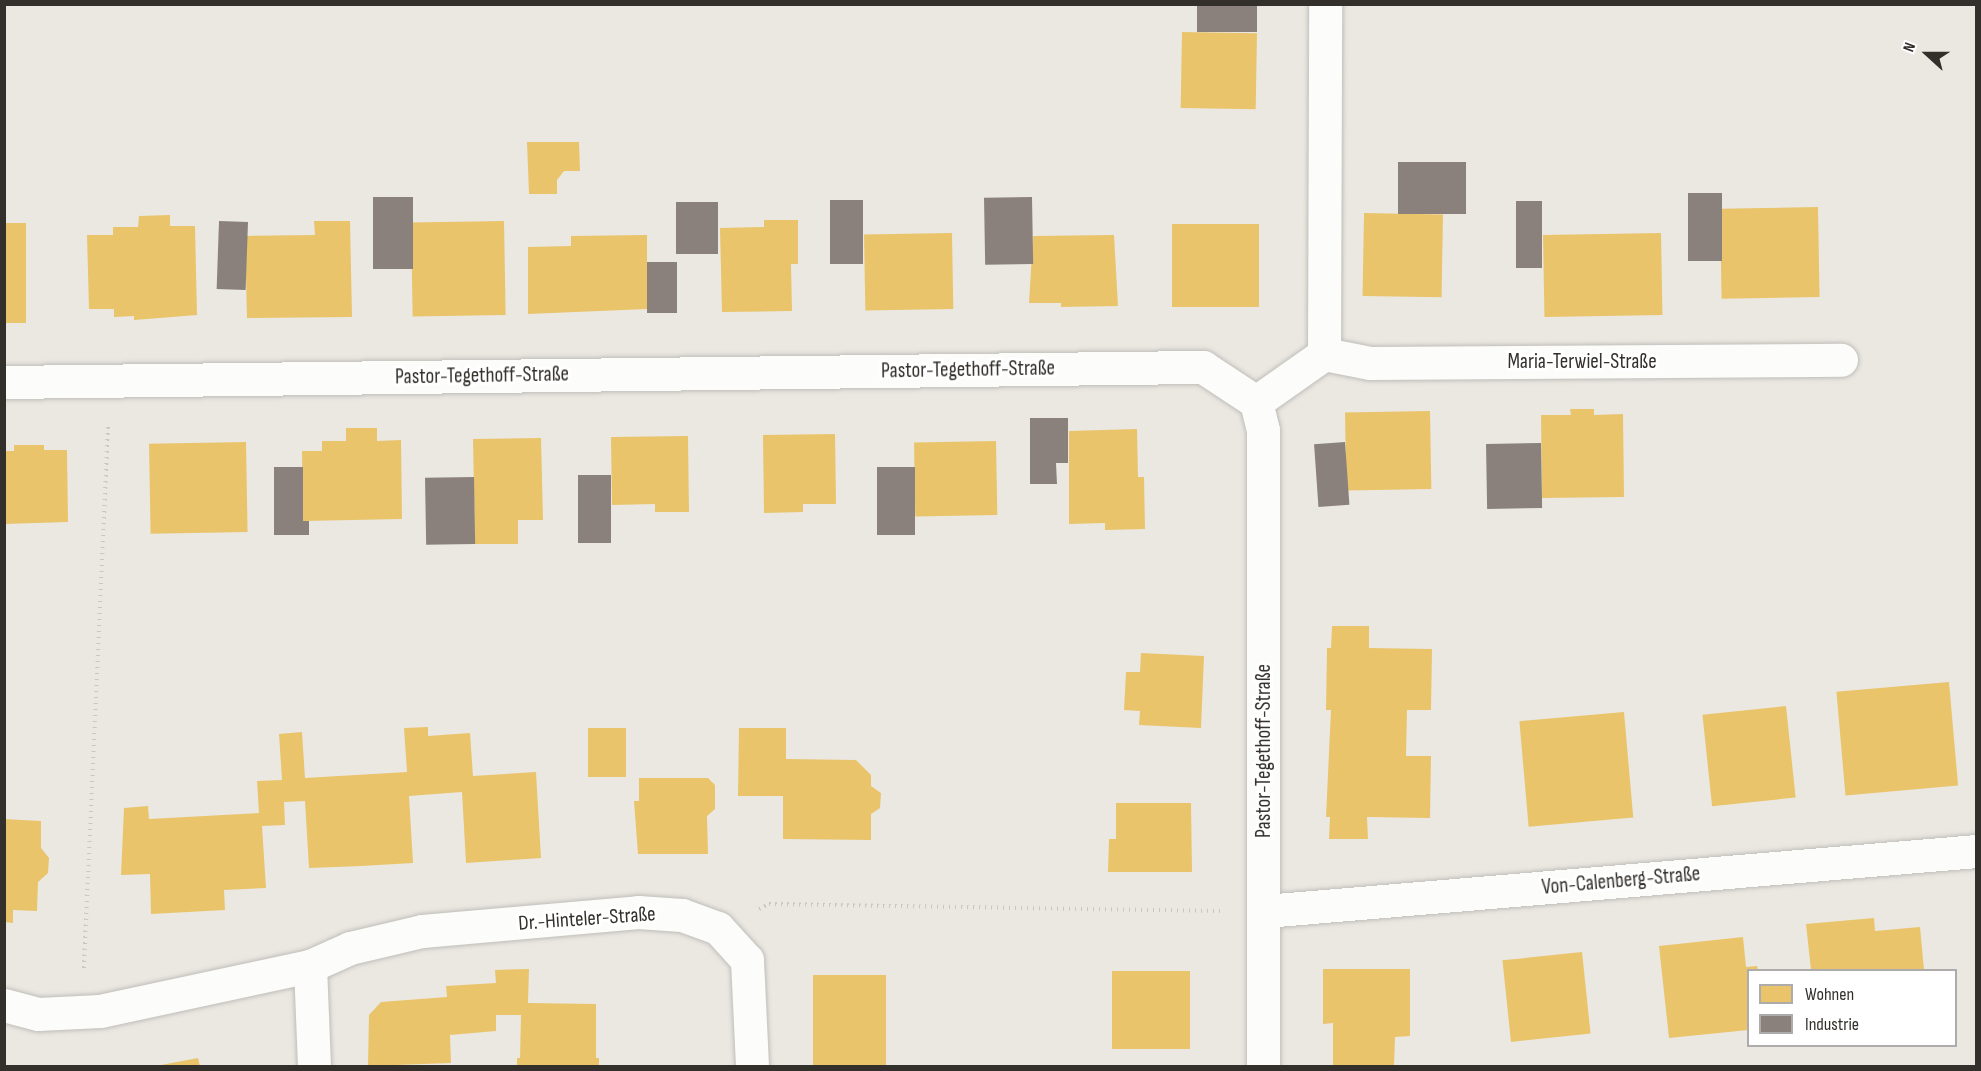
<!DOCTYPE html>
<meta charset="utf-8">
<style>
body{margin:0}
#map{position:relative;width:1981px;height:1071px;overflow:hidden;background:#ebe8e2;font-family:"Sofia Sans Condensed",sans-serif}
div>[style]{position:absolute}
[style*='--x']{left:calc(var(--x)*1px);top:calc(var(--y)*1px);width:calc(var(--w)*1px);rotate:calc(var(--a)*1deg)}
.homes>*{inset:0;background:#e9c46a;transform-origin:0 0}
.industry>*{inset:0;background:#8a817c;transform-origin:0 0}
.path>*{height:4px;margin-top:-2px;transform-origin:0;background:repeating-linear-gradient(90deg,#c8c7c4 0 1.5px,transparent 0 6px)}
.roads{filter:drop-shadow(0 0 2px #c0beb9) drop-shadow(0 0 2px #c0beb9)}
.street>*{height:33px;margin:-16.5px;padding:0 16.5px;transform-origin:16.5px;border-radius:16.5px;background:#fcfcfb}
span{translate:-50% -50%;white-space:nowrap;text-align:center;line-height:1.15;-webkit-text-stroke:6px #fff;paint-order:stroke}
.street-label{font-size:21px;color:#33302c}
.frame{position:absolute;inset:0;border:6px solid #33302c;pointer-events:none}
.legend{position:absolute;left:1747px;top:969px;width:210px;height:78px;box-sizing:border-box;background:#fff;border:2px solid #adacab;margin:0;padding:8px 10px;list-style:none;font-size:18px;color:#33302c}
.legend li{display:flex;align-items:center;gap:12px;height:30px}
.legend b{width:30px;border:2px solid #adacab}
.north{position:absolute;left:1897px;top:24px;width:60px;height:60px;-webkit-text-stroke:4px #fff;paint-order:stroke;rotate:291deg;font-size:16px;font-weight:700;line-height:24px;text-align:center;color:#33302c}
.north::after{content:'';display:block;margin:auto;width:21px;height:27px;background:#33302c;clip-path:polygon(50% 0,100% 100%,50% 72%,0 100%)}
</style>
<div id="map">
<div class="homes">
<div style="left:1182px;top:32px;width:75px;height:76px;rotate:1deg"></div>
<div style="clip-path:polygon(527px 142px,579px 142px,580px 171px,564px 171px,557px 180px,557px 194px,529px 194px)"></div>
<div style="left:1818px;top:207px;width:90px;height:98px;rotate:89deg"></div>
<div style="left:1364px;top:213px;width:79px;height:83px;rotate:1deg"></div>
<div style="clip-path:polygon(170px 215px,170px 226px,195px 226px,197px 315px,134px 320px,134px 316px,114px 317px,114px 309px,89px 309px,87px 235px,113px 235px,113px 227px,138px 227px,139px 216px)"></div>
<div style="clip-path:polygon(764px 220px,798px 220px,798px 264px,791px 264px,792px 311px,722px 312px,720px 228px,764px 227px)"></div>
<div style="clip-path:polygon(314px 221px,350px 221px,352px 317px,247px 318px,245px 236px,315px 235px)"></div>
<div style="left:504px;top:221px;width:94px;height:93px;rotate:89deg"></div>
<div style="left:4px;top:223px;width:22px;height:100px"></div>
<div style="left:1172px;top:224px;width:87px;height:83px"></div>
<div style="left:952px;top:233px;width:76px;height:88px;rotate:89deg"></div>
<div style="left:1661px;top:233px;width:82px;height:118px;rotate:89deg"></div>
<div style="clip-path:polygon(647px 235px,647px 309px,528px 314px,528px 247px,571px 246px,571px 236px)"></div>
<div style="clip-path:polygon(1114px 235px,1118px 306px,1061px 307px,1061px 303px,1029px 303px,1033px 236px)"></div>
<div style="clip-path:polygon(1570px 409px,1594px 409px,1594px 415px,1623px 414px,1624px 497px,1542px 498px,1541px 415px,1571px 415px)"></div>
<div style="left:1430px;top:411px;width:78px;height:85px;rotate:89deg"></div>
<div style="clip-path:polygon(346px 428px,377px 428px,377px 441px,401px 440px,402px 519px,303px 521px,302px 451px,322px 451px,322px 441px,346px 441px)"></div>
<div style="clip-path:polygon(1137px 429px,1138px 477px,1144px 477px,1145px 529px,1105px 530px,1105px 523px,1069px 524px,1069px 431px)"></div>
<div style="clip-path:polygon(835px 434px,836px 504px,803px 504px,803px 512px,764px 513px,763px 435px)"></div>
<div style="clip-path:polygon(688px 436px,689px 512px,655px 512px,655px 504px,612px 505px,611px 437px)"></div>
<div style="clip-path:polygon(541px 438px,543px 520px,518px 520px,518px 544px,475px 544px,473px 439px)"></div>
<div style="left:996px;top:441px;width:74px;height:82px;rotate:89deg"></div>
<div style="left:246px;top:442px;width:90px;height:97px;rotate:89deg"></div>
<div style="clip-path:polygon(14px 445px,44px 445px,44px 450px,67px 450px,68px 522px,4px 524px,4px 451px,14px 451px)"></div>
<div style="clip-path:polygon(1332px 626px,1369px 626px,1369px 648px,1432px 649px,1431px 710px,1407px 710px,1406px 756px,1431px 756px,1430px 818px,1367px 817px,1368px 839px,1329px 839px,1330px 817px,1326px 817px,1331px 710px,1326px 710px,1327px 648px,1331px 648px)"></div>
<div style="clip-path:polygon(1141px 653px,1204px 656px,1201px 728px,1139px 725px,1140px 711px,1124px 710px,1126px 672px,1140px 672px)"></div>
<div style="left:1949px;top:682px;width:104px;height:113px;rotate:85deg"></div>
<div style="left:1786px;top:706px;width:92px;height:84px;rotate:84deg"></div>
<div style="left:1624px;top:712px;width:106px;height:105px;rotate:85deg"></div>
<div style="clip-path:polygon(428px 727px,428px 736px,470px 733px,473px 776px,536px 772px,541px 858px,466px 863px,462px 792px,409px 796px,413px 863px,361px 866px,309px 868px,305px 801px,284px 802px,285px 825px,262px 826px,266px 888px,224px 890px,225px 910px,151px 914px,150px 874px,121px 875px,124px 808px,148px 806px,149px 819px,259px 813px,257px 781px,282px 780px,279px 734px,302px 732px,305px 778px,407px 772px,404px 728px)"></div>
<div style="left:588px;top:728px;width:38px;height:49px"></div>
<div style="clip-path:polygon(739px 728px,786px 728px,786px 759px,856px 760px,871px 775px,871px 786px,881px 793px,880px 808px,871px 814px,871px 840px,783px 839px,783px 796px,738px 796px)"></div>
<div style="clip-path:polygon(639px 778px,708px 778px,715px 785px,715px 809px,707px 816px,708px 854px,638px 854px,634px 801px,639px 801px)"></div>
<div style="clip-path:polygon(1116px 803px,1191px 803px,1192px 872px,1108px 872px,1109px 839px,1116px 839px)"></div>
<div style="clip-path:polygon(4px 819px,41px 821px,41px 848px,49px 858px,48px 873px,38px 882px,37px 911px,13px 910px,13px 923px,4px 922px)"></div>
<div style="clip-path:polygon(1874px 918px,1875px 931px,1920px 927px,1924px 970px,1811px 970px,1806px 924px)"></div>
<div style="clip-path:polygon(1743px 937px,1746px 967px,1757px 966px,1758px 970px,1748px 970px,1748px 1030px,1669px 1038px,1659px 946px)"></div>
<div style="left:1582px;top:952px;width:82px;height:80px;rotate:84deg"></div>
<div style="clip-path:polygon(529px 969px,528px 1003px,596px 1004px,596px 1058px,599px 1058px,599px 1066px,517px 1066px,517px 1058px,520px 1058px,521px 1015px,496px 1015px,496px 1031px,450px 1035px,451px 1063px,368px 1066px,369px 1015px,381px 1002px,447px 997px,446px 986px,496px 983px,495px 970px)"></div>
<div style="clip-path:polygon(1323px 969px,1410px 969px,1410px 1036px,1395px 1037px,1394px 1066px,1333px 1066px,1333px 1023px,1323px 1024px)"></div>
<div style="left:1112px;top:971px;width:78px;height:78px"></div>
<div style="left:813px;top:975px;width:73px;height:91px"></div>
<div style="clip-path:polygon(198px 1058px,200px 1066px,161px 1066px,161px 1065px)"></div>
</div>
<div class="industry">
<div style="left:1197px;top:4px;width:60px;height:28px"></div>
<div style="left:1398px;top:162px;width:68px;height:52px"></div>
<div style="left:1688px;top:193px;width:34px;height:68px"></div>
<div style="left:373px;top:197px;width:40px;height:72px"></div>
<div style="left:1032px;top:197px;width:67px;height:48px;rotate:89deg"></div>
<div style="left:830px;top:200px;width:33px;height:64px"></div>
<div style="left:1516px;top:201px;width:26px;height:67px"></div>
<div style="left:718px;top:202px;width:52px;height:42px;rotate:90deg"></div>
<div style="left:248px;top:222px;width:68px;height:29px;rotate:92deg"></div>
<div style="left:647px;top:262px;width:30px;height:51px"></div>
<div style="clip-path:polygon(1030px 418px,1068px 418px,1068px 463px,1056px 463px,1057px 484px,1030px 484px)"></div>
<div style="left:1345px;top:442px;width:63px;height:31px;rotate:86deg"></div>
<div style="left:1541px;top:443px;width:65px;height:55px;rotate:89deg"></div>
<div style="clip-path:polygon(274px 467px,303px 467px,303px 521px,309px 521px,309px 535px,274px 535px)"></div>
<div style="left:877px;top:467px;width:38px;height:68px"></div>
<div style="left:578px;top:475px;width:33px;height:68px"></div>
<div style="left:474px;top:477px;width:67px;height:49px;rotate:89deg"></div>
</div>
<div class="path">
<div style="--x:759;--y:909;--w:11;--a:-27"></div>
<div style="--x:769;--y:904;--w:453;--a:0.9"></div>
<div style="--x:84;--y:968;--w:545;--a:-87.47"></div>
</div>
<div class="roads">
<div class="street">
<div style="--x:1324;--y:354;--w:47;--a:11.1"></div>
<div style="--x:1370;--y:363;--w:471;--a:-0.4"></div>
<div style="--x:4;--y:382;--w:1199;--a:-0.72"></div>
<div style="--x:1203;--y:367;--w:64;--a:33.4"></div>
<div style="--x:1256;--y:402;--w:29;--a:76"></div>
<div style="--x:1263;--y:430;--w:636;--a:90"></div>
<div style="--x:1256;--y:402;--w:83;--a:-35.2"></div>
<div style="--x:1324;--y:354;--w:350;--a:-89.8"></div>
<div style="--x:1265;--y:911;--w:714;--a:-4.82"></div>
<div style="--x:310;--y:966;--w:100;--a:87.7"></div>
<div style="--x:4;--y:1005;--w:35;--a:15"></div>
<div style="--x:38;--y:1014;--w:62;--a:-2.8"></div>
<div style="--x:100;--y:1011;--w:215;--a:-12.1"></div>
<div style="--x:310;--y:966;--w:44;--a:-24.2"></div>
<div style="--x:350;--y:948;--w:74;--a:-13.3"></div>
<div style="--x:422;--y:931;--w:217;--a:-5"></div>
<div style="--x:638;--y:912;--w:44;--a:3.9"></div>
<div style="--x:682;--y:915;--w:38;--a:20"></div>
<div style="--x:718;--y:928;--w:43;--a:47.8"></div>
<div style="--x:747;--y:960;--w:106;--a:87.3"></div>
</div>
</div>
<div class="street-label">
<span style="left:1582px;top:362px">Maria-Terwiel-Straße</span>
<span style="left:968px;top:370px;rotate:-1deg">Pastor-Tegethoff-Straße</span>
<span style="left:482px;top:376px;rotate:-1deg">Pastor-Tegethoff-Straße</span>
<span style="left:1264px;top:751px;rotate:-90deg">Pastor-Tegethoff-Straße</span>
<span style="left:1621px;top:881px;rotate:-5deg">Von-Calenberg-Straße</span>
<span style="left:587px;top:919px;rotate:-4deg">Dr.-Hinteler-Straße</span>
</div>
<div class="frame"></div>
<ul class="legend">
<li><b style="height:16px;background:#e9c46a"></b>Wohnen</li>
<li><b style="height:16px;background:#8a817c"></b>Industrie</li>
</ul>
<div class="north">N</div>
</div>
